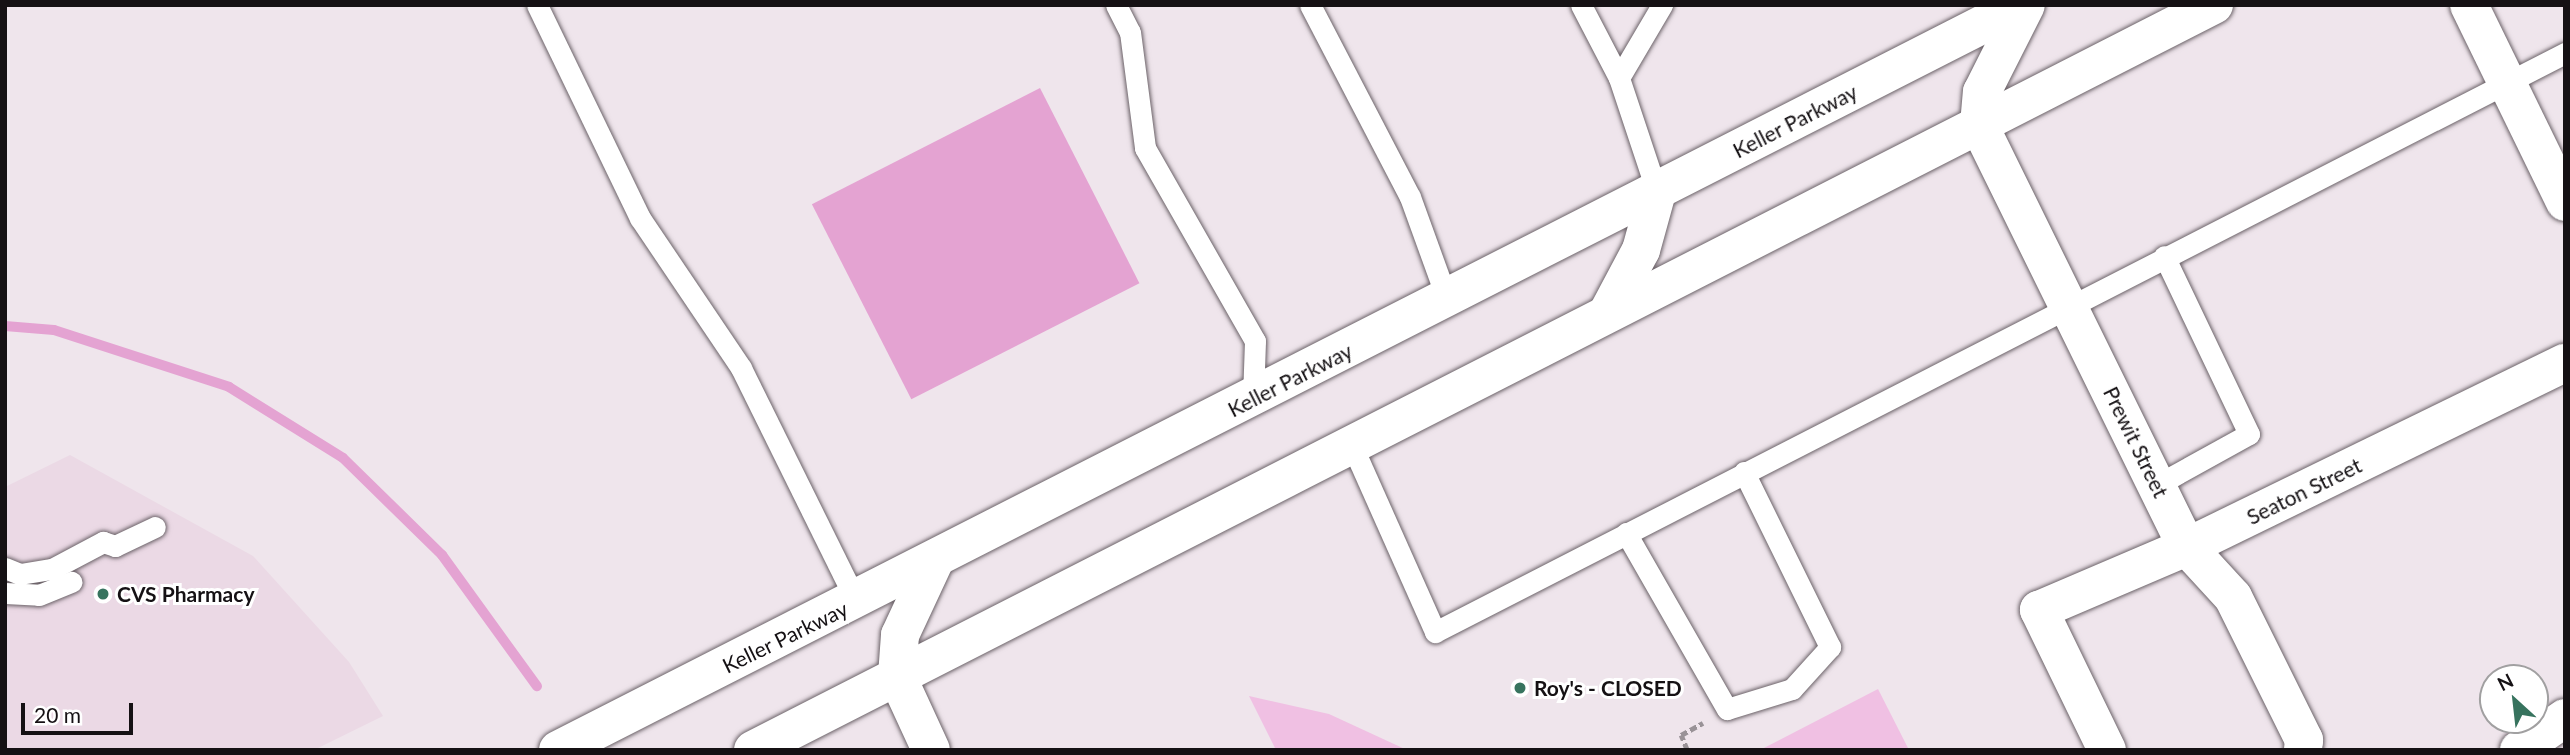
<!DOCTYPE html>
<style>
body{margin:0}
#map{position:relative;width:2570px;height:755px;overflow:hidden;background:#efe5ec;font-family:Lato,sans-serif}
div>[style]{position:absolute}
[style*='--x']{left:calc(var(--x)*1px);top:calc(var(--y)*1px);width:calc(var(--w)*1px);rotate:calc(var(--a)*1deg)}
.built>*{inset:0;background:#ebd9e5}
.green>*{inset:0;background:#f0c0e3}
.water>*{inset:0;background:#e4a3d2;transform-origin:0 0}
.stream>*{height:10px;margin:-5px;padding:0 5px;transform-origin:5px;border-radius:5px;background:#e4a3d2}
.path>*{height:4.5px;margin-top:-2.25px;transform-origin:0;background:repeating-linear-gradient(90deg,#999297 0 7px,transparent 0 10.5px)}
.roads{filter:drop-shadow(0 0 2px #6b6268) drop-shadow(0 0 2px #6b6268)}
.service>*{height:21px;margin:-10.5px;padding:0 10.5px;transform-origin:10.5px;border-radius:10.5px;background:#fff}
.minor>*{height:38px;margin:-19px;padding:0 19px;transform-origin:19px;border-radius:19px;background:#fff}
.primary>*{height:38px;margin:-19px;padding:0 19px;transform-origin:19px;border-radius:19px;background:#fff}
.dots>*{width:19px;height:19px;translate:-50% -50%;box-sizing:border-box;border:4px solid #fff;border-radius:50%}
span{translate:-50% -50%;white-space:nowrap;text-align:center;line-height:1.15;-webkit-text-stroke:6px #fff;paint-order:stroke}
.street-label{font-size:21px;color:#151114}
.poi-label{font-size:21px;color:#151114;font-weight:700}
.left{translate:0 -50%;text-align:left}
.frame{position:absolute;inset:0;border:7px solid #151114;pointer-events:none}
.north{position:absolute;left:2479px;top:664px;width:70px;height:70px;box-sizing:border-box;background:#fff;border:2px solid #a1a0a1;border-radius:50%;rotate:333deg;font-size:19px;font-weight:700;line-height:28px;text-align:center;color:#151114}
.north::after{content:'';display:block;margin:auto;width:24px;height:32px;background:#37735e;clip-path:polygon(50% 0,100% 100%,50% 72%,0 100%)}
.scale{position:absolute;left:21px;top:703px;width:112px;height:32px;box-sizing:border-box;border:4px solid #151114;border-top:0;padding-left:9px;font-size:21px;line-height:24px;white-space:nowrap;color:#151114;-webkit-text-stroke:5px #fff;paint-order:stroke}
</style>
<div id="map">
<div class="built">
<div style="clip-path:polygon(70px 455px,253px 556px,349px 662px,383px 716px,314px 750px,5px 750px,5px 487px)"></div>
</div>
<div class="green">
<div style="clip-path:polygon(1878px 689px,1909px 750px,1760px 750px)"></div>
<div style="clip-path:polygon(1249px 696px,1329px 714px,1407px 750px,1276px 750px)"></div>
</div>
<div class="water">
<div style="left:1040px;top:88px;width:219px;height:256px;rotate:63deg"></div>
</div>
<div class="stream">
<div style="--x:5;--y:326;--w:49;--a:4.7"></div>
<div style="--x:54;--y:330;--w:184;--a:18"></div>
<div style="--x:229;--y:387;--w:134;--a:31.9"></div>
<div style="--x:343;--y:458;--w:139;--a:44.4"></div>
<div style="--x:442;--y:555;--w:162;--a:54.1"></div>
</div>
<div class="path">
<div style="--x:1687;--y:750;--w:16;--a:-112"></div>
<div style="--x:1681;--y:735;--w:25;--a:-29"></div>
</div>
<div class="roads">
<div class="service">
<div style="--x:537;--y:5;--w:237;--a:64.2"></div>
<div style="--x:640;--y:218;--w:181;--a:56"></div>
<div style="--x:741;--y:368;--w:260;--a:63.7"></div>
<div style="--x:1116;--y:5;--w:30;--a:63"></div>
<div style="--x:1130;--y:32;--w:117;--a:82.6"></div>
<div style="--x:1145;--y:148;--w:222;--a:60.3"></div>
<div style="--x:1255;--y:341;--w:58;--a:92"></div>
<div style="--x:1310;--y:5;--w:216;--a:62.5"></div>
<div style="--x:1410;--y:197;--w:109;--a:70.1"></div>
<div style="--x:1581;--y:5;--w:82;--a:62.5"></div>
<div style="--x:1619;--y:78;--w:120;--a:71.6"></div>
<div style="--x:1619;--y:78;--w:85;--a:-59.5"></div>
<div style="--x:1351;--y:443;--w:207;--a:66"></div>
<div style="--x:1435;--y:632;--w:1270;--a:-27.13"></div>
<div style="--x:2157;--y:485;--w:105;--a:-29"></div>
<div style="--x:2249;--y:434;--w:197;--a:-115.5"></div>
<div style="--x:1626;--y:533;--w:203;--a:60.2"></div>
<div style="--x:1727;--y:709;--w:68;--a:-17.1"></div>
<div style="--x:1792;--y:689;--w:57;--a:-47.9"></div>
<div style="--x:1830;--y:647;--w:195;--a:-116.2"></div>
<div style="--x:5;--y:568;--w:16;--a:22"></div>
<div style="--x:20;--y:574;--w:32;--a:-9"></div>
<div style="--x:52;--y:569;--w:58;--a:-27.9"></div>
<div style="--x:103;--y:542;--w:13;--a:18"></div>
<div style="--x:115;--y:546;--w:44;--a:-25.4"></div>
<div style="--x:5;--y:593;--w:34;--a:3"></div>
<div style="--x:39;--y:595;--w:35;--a:-22"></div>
</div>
<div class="minor">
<div style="--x:2469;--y:5;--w:219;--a:64"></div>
<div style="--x:1979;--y:125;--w:470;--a:63.8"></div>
<div style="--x:2187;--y:547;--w:68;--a:47.4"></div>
<div style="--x:2233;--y:597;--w:160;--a:63.6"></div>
<div style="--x:2304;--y:740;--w:10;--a:96"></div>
<div style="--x:897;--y:676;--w:81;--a:65.3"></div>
<div style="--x:2107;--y:750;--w:156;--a:-115.9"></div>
<div style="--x:2039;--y:610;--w:161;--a:-23.1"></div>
<div style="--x:2187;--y:547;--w:420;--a:-26"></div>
<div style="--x:2519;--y:750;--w:56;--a:-34.8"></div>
</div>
<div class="primary">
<div style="--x:1979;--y:125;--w:33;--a:-85"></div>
<div style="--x:1982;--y:92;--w:97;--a:-63.2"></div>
<div style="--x:1608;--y:312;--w:70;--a:-62"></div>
<div style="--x:1641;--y:250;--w:60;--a:-74.6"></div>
<div style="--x:897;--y:676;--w:41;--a:-85.8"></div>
<div style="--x:900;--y:635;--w:81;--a:-65"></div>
<div style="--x:558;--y:750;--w:1642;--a:-26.99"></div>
<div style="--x:753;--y:750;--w:1640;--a:-27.02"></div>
</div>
</div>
<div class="dots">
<div style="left:103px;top:594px;background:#37735e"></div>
<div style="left:1520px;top:688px;background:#37735e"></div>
</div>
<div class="street-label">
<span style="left:1795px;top:121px;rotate:-27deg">Keller Parkway</span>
<span style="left:1290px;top:380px;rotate:-27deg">Keller Parkway</span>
<span style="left:2136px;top:442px;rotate:64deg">Prewit Street</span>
<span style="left:2304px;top:491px;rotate:-26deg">Seaton Street</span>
<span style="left:785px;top:637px;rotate:-26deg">Keller Parkway</span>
</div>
<div class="poi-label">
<span class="left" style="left:117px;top:594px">CVS Pharmacy</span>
<span class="left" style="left:1534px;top:688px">Roy's - CLOSED</span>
</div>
<div class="frame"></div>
<div class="north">N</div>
<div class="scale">20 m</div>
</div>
